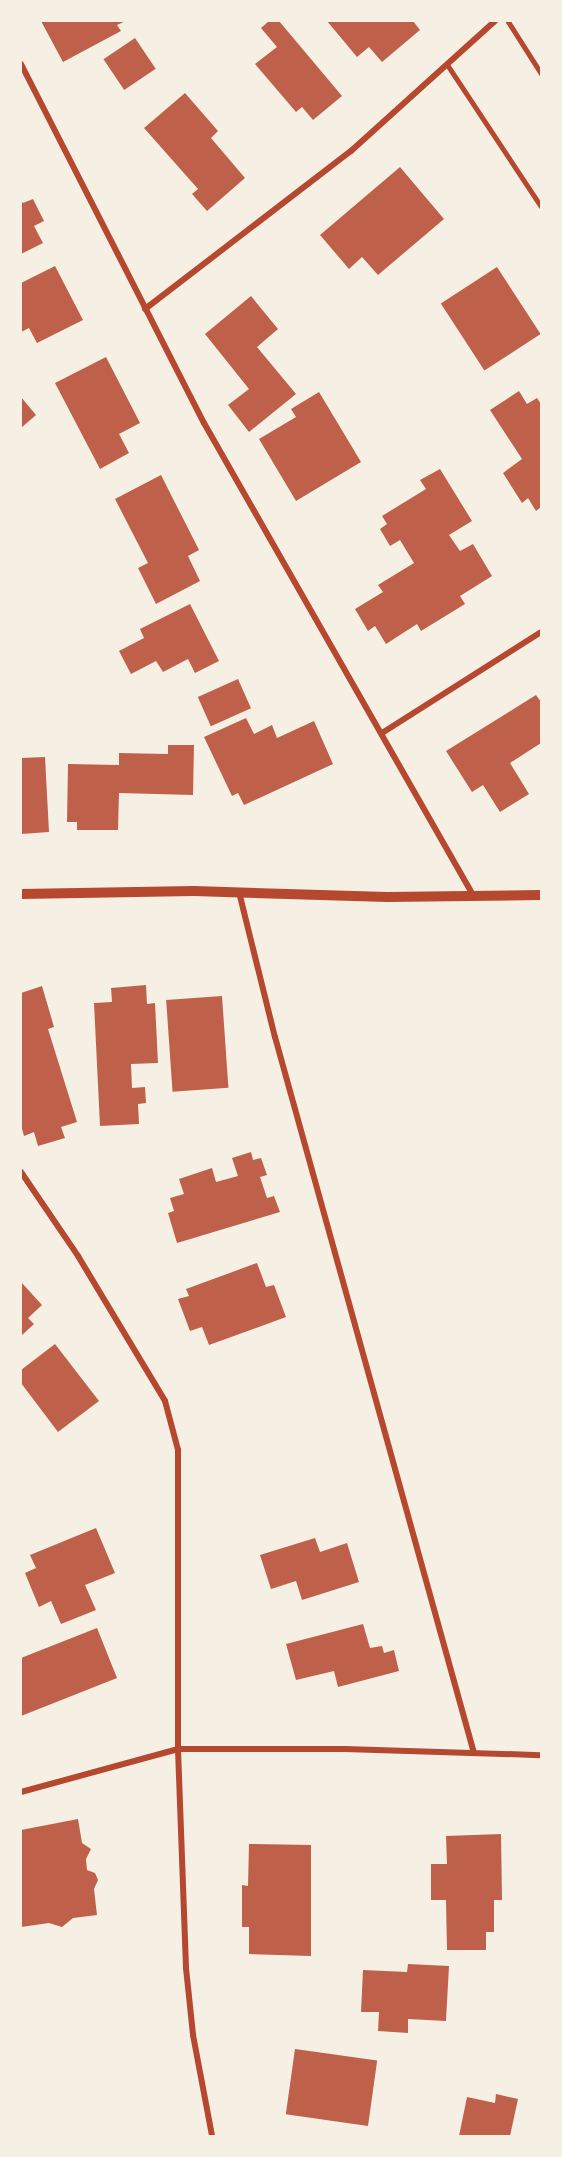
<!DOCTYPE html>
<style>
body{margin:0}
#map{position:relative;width:562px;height:2157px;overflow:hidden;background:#f6efe4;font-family:"Varela Round",sans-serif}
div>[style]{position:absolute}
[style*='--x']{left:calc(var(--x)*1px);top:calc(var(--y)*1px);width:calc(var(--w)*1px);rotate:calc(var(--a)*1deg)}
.building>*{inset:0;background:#bf614a;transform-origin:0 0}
.service>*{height:4.5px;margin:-2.25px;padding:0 2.25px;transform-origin:2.25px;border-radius:2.25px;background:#b5482f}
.minor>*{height:6px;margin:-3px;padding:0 3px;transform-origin:3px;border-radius:3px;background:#b5482f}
.tertiary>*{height:10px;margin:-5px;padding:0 5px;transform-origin:5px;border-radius:5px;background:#b5482f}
span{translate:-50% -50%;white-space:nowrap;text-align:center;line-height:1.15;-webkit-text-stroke:4.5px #f6efe4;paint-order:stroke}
.frame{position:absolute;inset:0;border:22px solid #f6efe4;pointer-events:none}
</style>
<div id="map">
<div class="building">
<div style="clip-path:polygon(41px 21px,126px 21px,117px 25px,121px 31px,63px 62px)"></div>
<div style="clip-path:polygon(269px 21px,279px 21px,342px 96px,313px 120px,302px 107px,296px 112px,255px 64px,277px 47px,261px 28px)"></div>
<div style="clip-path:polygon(327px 21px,413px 21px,420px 30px,382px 62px,369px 47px,357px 57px)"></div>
<div style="left:135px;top:38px;width:37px;height:38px;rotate:56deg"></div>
<div style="clip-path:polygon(185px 93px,218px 131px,211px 138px,245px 178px,207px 211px,192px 194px,198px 189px,144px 128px)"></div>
<div style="clip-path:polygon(400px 167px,444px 219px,378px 275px,362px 257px,349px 269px,320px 235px)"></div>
<div style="clip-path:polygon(33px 199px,44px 221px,34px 226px,43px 243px,21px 254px,21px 200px,23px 203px)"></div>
<div style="clip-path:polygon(55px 266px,83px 320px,37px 343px,29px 328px,21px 332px,21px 283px)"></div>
<div style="left:497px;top:267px;width:80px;height:67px;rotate:57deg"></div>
<div style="clip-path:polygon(251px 296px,278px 329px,257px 347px,296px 394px,249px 432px,228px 405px,249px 389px,205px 334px)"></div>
<div style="clip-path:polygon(106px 357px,140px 423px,119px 434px,129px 453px,100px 469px,55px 383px)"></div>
<div style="clip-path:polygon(519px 391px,527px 404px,537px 398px,541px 404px,541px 507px,536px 511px,528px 498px,522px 503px,503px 473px,522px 459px,490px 410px)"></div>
<div style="clip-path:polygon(319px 392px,361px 462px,296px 501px,259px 439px,296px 417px,291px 409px)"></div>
<div style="clip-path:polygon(21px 397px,36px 415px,21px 428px)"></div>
<div style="clip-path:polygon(440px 469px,472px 521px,449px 535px,460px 551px,473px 544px,492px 576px,460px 596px,465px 604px,421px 631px,417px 624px,386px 644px,375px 626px,368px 631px,355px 609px,383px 592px,378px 585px,414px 563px,400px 540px,390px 546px,380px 529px,387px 524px,382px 516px,426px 489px,420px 480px)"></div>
<div style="clip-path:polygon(161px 475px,199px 550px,188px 556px,200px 581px,156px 604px,138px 568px,148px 563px,115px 499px)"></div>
<div style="clip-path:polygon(190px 604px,219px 661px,195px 673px,188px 659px,163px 672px,156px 661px,131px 674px,119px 651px,144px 638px,140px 629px)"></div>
<div style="left:238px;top:679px;width:32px;height:44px;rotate:66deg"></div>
<div style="clip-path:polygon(536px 695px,541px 702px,541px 743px,510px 763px,529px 794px,500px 812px,483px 785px,472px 792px,446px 751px)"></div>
<div style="clip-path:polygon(246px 718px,254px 734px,272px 725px,277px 738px,314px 721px,333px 764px,244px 805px,238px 793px,232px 796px,204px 737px)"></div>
<div style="clip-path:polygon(168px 745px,194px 745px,193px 795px,119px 793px,118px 830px,77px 830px,77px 822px,67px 822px,68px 764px,119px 765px,119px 753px,168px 754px)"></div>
<div style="clip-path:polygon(45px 757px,49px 832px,21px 834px,21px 758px)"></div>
<div style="clip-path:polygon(146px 985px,147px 1004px,155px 1003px,158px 1063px,131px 1064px,132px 1088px,145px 1087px,146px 1103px,138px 1104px,139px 1124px,100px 1126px,94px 1003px,112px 1002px,111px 988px)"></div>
<div style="clip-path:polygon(42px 986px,54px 1027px,48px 1029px,77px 1122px,61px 1127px,65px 1138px,38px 1146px,34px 1132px,24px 1136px,21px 1125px,21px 993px)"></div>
<div style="left:222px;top:996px;width:92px;height:56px;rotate:86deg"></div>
<div style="clip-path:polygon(251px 1152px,253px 1160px,261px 1158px,267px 1175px,260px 1177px,267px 1198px,274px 1196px,280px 1212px,177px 1243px,168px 1213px,174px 1211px,170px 1198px,184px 1194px,179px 1179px,212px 1168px,216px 1182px,238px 1176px,232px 1158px)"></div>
<div style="clip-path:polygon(257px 1263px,266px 1287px,274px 1285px,286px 1317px,209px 1345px,202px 1327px,190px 1331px,178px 1299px,189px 1296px,186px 1289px)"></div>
<div style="clip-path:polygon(21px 1282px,42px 1305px,28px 1318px,34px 1324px,21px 1336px)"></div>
<div style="clip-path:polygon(55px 1344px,99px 1401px,58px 1432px,21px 1383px,21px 1370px)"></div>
<div style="clip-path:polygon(96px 1528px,115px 1573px,85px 1585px,96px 1610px,61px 1624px,51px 1601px,39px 1607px,25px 1573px,36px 1568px,30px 1555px)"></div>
<div style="clip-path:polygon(315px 1538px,320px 1552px,347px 1543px,359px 1582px,302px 1600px,296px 1581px,271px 1589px,260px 1555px)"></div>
<div style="clip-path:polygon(363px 1624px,370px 1648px,382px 1646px,384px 1653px,394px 1650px,399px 1671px,338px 1687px,334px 1671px,296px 1680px,286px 1644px)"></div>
<div style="clip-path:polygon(97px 1628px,117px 1678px,21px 1716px,21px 1658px)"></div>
<div style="clip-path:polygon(78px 1819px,82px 1843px,91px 1849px,86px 1859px,87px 1870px,95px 1873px,98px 1880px,94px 1889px,97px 1915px,73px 1918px,62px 1927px,49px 1923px,21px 1927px,21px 1830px)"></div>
<div style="clip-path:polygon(501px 1834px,502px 1900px,494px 1900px,494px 1932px,486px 1932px,486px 1950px,447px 1950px,446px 1900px,431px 1900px,431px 1864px,447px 1864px,446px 1836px)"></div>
<div style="clip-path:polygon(249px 1844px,311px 1845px,311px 1956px,249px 1954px,249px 1927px,242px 1927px,242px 1885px,248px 1886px)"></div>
<div style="clip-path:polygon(408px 1964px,449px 1966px,446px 2021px,408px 2019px,408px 2033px,378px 2031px,379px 2012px,361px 2012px,363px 1970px,407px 1972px)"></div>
<div style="left:295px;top:2049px;width:83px;height:66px;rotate:8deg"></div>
<div style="clip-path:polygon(496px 2094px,518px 2099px,510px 2136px,459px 2136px,467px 2097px,495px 2103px)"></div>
</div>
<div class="service">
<div style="--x:508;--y:21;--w:62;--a:57.6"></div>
<div style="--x:447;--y:64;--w:170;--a:56.5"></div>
</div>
<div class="minor">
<div style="--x:21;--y:64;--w:403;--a:63"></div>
<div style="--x:204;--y:423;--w:543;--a:60.32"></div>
<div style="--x:145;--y:309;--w:260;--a:-37.5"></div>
<div style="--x:351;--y:151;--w:194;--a:-42.1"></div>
<div style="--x:382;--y:733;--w:188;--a:-32.4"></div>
<div style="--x:239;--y:892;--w:149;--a:76.1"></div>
<div style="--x:275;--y:1037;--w:743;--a:74.47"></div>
<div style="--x:21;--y:1172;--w:102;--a:55.8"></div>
<div style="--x:78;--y:1256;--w:169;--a:59"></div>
<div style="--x:165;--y:1401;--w:51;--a:75.1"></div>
<div style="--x:178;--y:1450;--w:299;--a:90"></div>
<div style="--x:178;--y:1749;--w:219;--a:87.9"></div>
<div style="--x:186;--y:1968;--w:67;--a:84"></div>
<div style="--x:193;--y:2035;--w:103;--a:79.3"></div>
<div style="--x:21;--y:1792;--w:163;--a:-15.3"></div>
<div style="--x:178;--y:1749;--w:167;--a:0"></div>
<div style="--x:345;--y:1749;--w:196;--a:1.8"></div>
</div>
<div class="tertiary">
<div style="--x:21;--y:894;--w:173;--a:-1"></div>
<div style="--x:194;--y:891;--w:193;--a:1.8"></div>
<div style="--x:387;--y:897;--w:154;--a:-0.7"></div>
</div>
<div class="frame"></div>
</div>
